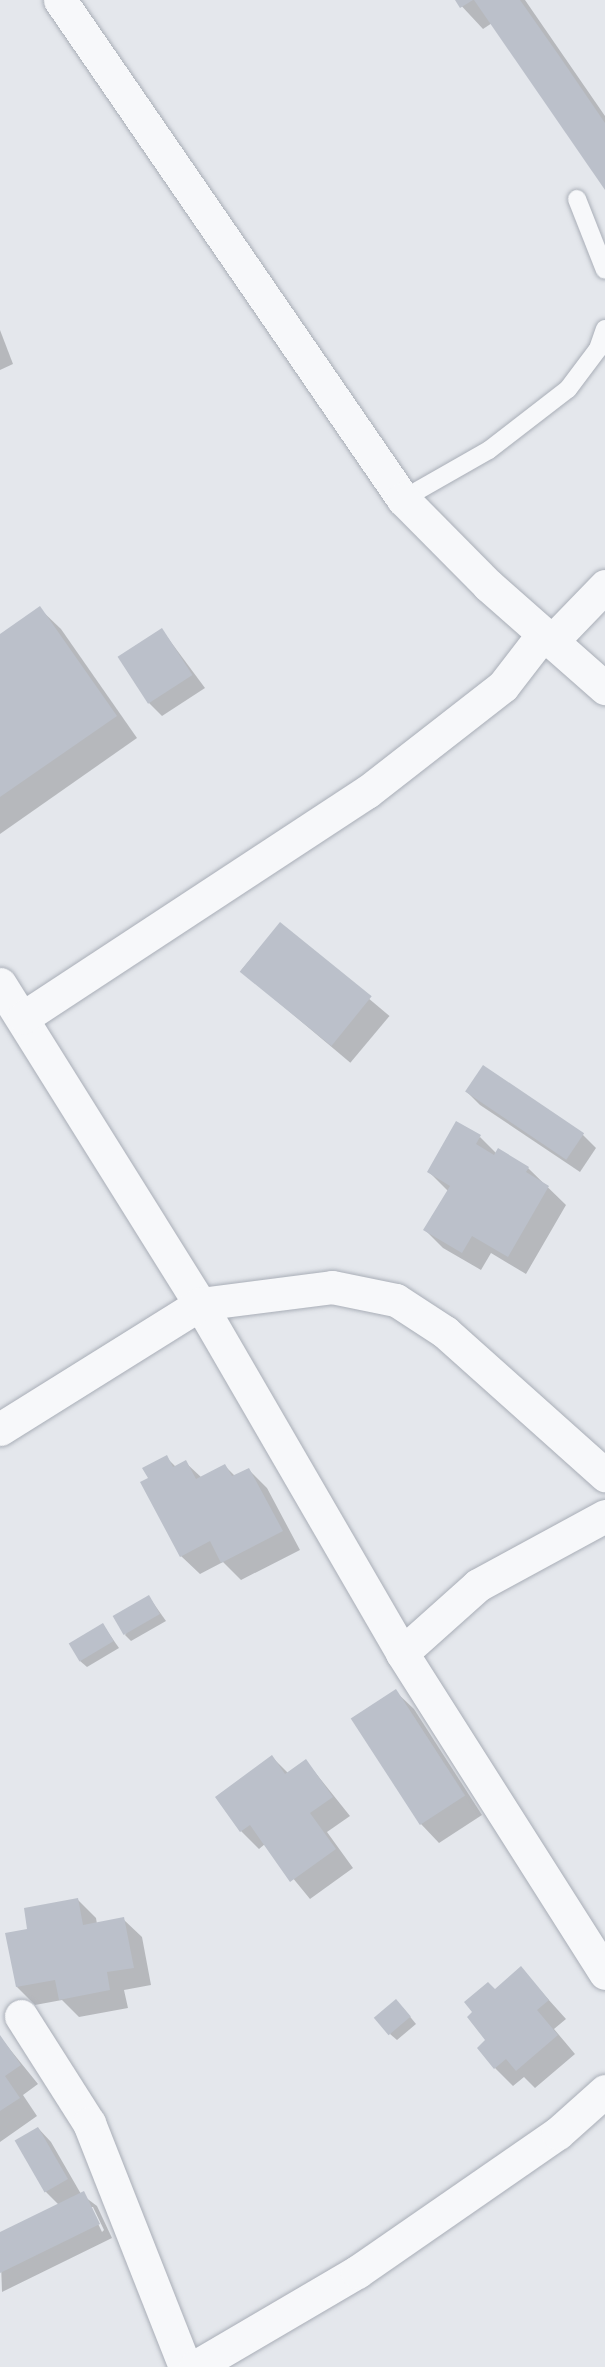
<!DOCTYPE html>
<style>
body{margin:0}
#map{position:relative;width:605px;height:2367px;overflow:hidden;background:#e4e7ec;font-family:Manrope,sans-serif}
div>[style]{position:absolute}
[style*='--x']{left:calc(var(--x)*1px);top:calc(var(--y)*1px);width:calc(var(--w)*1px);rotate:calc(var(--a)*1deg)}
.shadow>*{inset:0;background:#0003;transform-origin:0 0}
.building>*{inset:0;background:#bbc0ca;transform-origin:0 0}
.roads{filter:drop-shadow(0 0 2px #a9aeb7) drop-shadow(0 0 2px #a9aeb7)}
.service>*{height:18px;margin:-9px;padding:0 9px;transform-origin:9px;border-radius:9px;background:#f7f8fa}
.minor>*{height:33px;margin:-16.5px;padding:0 16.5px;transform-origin:16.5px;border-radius:16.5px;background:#f7f8fa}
span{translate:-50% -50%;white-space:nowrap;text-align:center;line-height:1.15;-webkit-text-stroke:4.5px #f4f6f9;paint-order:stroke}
</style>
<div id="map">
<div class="shadow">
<div style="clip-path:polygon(456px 0,525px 0,605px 116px,605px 187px,492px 23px,483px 29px)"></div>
<div style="clip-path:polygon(0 330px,13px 364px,0 370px)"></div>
<div style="clip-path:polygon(39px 608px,61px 629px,137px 738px,0 834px,0 635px)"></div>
<div style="clip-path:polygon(162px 630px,205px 688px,162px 716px,149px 703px)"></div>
<div style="left:280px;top:924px;width:143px;height:61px;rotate:40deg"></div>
<div style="clip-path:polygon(467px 1092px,583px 1135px,596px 1148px,580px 1172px,480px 1105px)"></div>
<div style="clip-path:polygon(480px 1137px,497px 1154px,528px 1168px,566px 1205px,526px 1274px,491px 1253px,481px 1270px,443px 1248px,425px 1230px,448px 1191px,429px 1172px)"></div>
<div style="clip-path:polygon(166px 1457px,176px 1467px,185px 1462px,202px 1478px,225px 1466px,235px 1476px,248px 1469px,267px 1488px,300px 1550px,241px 1580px,223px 1562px,200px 1574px,181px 1556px,150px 1479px)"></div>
<div style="clip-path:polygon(149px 1597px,166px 1621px,131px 1641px,125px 1635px)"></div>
<div style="clip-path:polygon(103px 1625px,119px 1648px,87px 1667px,80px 1661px)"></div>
<div style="clip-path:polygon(395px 1691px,414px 1709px,482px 1815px,439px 1843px,421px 1824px,353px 1718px)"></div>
<div style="clip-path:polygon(272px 1757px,288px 1773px,306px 1761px,350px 1816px,327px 1832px,353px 1868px,310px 1899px,265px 1844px,259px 1849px,241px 1831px)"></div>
<div style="clip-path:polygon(77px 1899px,96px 1918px,97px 1924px,123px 1919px,142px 1937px,151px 1985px,124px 1990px,128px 2008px,79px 2017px,62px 2000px,35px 2005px,17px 1987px,29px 1930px)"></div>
<div style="clip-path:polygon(521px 1969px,566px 2019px,554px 2029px,575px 2054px,535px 2088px,524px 2077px,513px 2086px,495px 2068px,488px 2040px,495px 1991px)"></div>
<div style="clip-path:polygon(403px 2008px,416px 2024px,397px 2040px,390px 2034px)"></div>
<div style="clip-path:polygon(0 2037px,38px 2084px,23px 2095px,37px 2116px,0 2142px)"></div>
<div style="clip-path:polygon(evenodd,38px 2128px,51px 2142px,81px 2194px,97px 2206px,112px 2238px,2px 2292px,0 2234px,59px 2205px,46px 2192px,38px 2128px,90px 2207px,93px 2207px,104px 2230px,102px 2232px,90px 2207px)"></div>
</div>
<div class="building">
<div style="clip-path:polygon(455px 0,473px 0,460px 8px)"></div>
<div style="clip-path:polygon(474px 0,520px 0,560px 57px,605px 123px,605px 190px)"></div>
<div style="clip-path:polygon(40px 606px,117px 716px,0 797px,0 634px)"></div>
<div style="left:162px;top:628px;width:56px;height:53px;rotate:57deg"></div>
<div style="left:280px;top:922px;width:118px;height:64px;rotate:39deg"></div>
<div style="left:483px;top:1065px;width:122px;height:32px;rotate:34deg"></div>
<div style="clip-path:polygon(456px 1121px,481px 1135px,476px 1144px,494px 1155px,498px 1148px,529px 1167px,526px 1172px,549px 1186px,508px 1257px,472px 1236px,462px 1253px,423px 1230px,450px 1186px,427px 1172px)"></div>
<div style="clip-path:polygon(167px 1455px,173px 1467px,186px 1460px,196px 1479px,225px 1464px,232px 1476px,249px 1468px,283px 1531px,221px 1563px,210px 1541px,180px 1557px,140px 1482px,148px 1478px,142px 1468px)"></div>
<div style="left:149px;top:1595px;width:22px;height:42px;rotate:60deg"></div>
<div style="left:103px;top:1623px;width:21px;height:40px;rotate:59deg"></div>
<div style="left:396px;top:1689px;width:127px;height:54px;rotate:57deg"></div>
<div style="clip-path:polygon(272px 1755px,285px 1774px,306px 1759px,333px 1797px,310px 1813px,336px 1849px,290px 1882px,250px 1825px,240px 1832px,215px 1797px)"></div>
<div style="clip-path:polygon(78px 1898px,83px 1925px,124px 1917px,134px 1968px,107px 1972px,110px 1990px,59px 2000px,55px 1980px,16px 1987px,5px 1933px,27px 1929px,24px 1908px)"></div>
<div style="clip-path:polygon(521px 1966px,549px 2000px,537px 2010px,558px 2035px,516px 2071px,506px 2059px,494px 2069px,477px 2048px,485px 2040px,467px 2017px,472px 2012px,464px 2002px,488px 1982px,495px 1989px)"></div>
<div style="left:396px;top:1999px;width:23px;height:29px;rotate:50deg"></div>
<div style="clip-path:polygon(0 2035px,21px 2065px,5px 2076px,20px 2098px,0 2111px)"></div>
<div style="left:38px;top:2127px;width:60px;height:27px;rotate:60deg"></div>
<div style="clip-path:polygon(84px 2191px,100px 2224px,0 2273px,0 2232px)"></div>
</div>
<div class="roads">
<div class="service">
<div style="--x:577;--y:199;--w:76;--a:68.5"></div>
<div style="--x:403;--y:499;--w:99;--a:-29.7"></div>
<div style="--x:489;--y:450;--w:100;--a:-37.7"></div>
<div style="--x:568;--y:389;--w:50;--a:-53.1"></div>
<div style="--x:598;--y:349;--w:21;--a:-71"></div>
</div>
<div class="minor">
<div style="--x:60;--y:0;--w:606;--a:55.5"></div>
<div style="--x:403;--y:499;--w:121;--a:45.3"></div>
<div style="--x:488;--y:585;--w:156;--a:41.4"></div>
<div style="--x:551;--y:642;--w:78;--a:-46"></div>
<div style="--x:0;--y:984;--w:377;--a:58"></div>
<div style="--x:200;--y:1304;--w:403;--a:59.9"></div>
<div style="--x:402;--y:1653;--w:379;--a:57.6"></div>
<div style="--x:24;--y:1017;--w:410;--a:-33.3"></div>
<div style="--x:367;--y:792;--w:172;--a:-37.9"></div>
<div style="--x:503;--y:686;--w:66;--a:-52.4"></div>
<div style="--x:0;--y:1429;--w:236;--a:-32"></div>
<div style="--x:200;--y:1304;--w:133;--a:-7.3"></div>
<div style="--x:332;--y:1287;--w:65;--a:11.5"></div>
<div style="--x:396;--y:1300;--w:59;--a:33.1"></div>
<div style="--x:445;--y:1332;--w:215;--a:41.8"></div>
<div style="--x:402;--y:1653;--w:102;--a:-41.8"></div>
<div style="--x:478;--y:1585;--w:145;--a:-28.5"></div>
<div style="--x:21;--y:2016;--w:127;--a:57.6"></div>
<div style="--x:89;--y:2123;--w:262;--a:68.5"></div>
<div style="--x:195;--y:2367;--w:188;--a:-30.4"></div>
<div style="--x:357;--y:2272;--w:244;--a:-34.7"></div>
<div style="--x:558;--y:2133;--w:63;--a:-41.8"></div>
</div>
</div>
</div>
